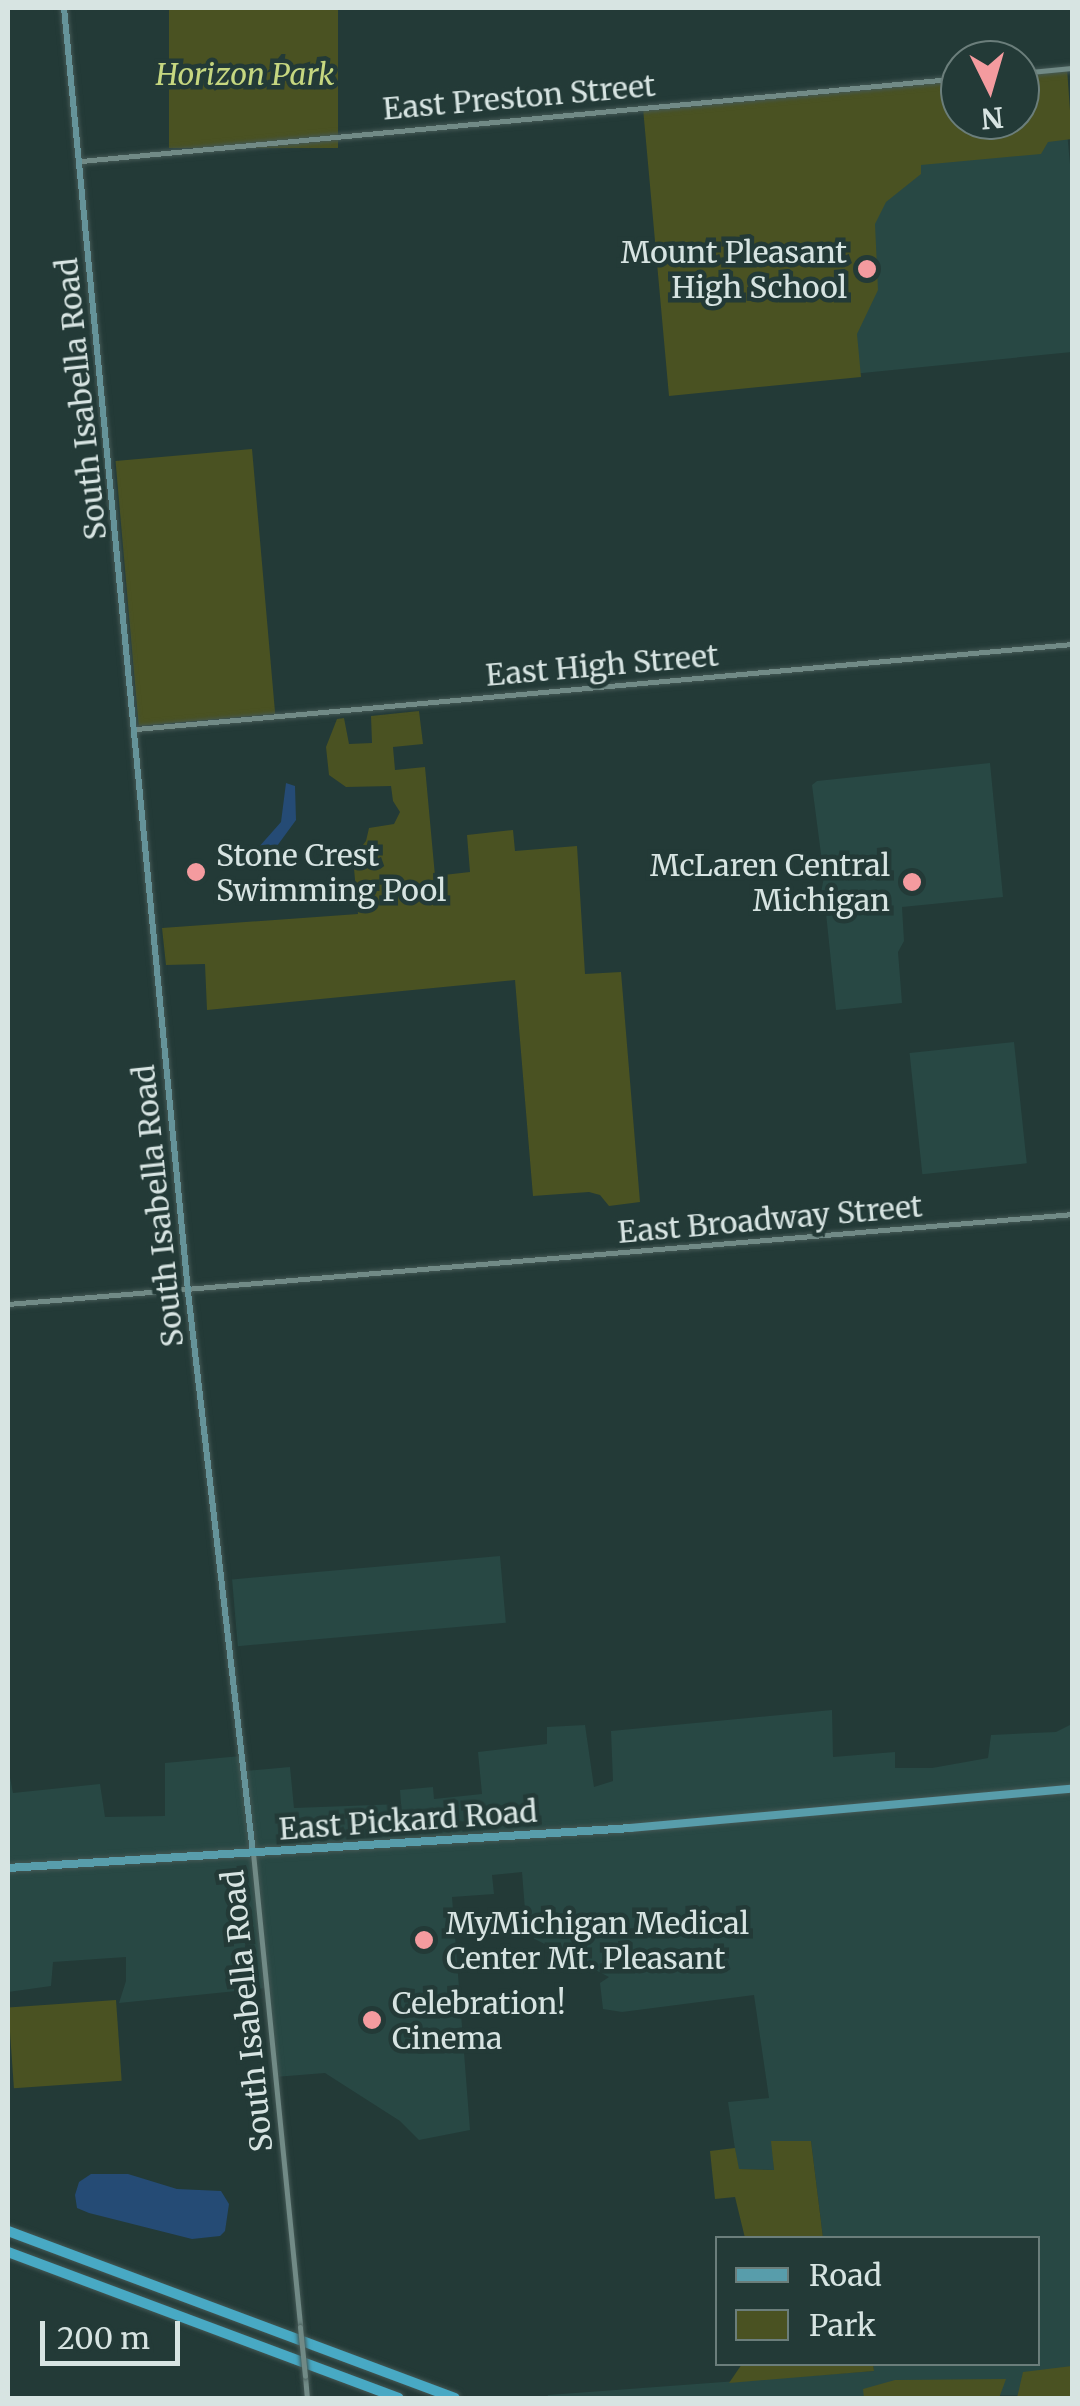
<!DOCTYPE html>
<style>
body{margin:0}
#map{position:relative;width:1080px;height:2406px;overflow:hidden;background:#233a37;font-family:Merriweather,serif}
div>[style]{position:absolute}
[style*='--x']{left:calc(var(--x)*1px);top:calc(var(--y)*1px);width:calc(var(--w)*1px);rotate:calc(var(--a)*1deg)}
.built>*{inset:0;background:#284844;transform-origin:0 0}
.green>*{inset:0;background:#4a5222;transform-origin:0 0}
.water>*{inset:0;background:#254b75}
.roads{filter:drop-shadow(0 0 2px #445855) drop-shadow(0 0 2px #445855)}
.tertiary>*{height:5px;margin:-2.5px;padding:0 2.5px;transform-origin:2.5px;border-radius:2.5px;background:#718a86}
.secondary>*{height:6px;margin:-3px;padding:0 3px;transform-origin:3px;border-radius:3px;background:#659399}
.primary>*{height:8px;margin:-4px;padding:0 4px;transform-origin:4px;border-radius:4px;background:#589dab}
.motorway>*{height:10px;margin:-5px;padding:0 5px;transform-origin:5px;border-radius:5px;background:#48a9c4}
.bridges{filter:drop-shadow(0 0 2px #445855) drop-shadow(0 0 2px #445855)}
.tertiary-bridge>*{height:5px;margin:-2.5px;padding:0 2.5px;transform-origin:2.5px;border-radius:2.5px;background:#718a86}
.dots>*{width:28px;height:28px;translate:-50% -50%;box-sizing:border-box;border:5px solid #233a37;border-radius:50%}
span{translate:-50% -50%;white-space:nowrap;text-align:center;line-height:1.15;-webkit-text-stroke:9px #233a37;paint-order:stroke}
.park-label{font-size:30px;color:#c6d780;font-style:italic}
.street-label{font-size:30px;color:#d7e4e2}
.poi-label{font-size:30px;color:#d7e4e2}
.right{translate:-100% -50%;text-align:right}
.left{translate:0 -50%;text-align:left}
.frame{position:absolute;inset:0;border:10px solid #d7e4e2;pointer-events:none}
.legend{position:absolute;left:715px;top:2236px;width:325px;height:130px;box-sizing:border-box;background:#233a37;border:2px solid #6b7e7b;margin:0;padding:12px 18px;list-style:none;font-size:30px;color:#d7e4e2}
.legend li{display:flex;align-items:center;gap:20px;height:50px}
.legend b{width:50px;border:2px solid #6b7e7b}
.north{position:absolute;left:940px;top:40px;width:100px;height:100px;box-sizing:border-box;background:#233a37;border:2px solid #6b7e7b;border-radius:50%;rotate:175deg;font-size:28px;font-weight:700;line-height:40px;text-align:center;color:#d7e4e2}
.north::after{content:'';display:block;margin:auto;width:35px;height:45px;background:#f49b9f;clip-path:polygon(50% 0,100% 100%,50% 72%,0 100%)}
.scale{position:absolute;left:40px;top:2321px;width:140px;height:45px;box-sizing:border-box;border:5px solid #d7e4e2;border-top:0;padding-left:12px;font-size:30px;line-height:35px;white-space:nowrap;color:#d7e4e2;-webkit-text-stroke:8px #233a37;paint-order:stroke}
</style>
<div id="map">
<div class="built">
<div style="clip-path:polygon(1062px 77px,1072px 186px,1072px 352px,673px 392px,960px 120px,1020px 120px)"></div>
<div style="clip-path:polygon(990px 763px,1003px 897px,902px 907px,904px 941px,898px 952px,902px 1003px,836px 1010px,826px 913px,818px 908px,824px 877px,812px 785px,817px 781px)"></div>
<div style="left:1014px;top:1042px;width:122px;height:105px;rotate:84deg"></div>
<div style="left:500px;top:1556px;width:67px;height:269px;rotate:85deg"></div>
<div style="clip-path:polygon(832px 1710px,833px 1757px,895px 1752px,895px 1768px,932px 1768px,988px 1758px,991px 1735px,1056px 1732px,1072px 1724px,1072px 2395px,547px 2398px,548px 2395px,874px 2371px,873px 2364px,1038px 2364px,1038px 2238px,823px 2238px,811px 2141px,772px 2141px,774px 2170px,738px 2169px,728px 2102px,769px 2098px,754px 1995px,622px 2012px,603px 2009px,600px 1983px,609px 1977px,527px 1935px,522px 1872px,492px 1875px,494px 1894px,452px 1897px,470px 2130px,419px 2140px,400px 2121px,325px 2073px,275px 2077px,266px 1988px,119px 2003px,126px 1981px,126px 1957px,53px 1962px,51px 1986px,8px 1992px,8px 1767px,13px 1793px,100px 1784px,105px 1817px,165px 1816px,165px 1763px,241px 1756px,244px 1771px,290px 1767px,294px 1808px,401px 1804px,400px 1790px,433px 1787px,434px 1799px,482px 1794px,478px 1752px,547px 1744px,547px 1727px,585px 1725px,594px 1787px,613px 1781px,611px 1731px)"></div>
</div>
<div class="green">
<div style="left:169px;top:8px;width:169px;height:140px"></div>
<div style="clip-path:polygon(1067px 68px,1072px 139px,1048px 142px,1041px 154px,921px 165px,921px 174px,886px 202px,875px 224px,878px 290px,857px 334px,861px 377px,669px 396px,643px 108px,960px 78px,960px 120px,1020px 120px,1020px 73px)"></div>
<div style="left:252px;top:449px;width:266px;height:137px;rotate:85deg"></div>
<div style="clip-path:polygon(419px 711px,423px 744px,393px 747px,395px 770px,425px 767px,435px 876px,470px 872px,467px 835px,513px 830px,515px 851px,577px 846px,585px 974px,621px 972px,640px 1202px,609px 1206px,600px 1195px,589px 1192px,533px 1196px,515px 980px,207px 1010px,205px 964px,166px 965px,162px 928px,358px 914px,353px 857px,366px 841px,369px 828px,394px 824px,400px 812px,393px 801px,391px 786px,346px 787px,329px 775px,326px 747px,337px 719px,344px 718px,349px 744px,372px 743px,371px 716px)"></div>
<div style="left:116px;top:2000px;width:81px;height:108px;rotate:86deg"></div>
<div style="clip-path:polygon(771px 2141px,811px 2141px,823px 2238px,745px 2238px,735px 2197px,715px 2199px,710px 2151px,735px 2148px,739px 2169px,774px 2170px)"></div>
<div style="clip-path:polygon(742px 2364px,873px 2364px,874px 2371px,729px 2383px)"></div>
<div style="clip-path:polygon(1072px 2366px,1072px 2398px,1017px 2398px,1023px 2372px)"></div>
<div style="clip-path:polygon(1006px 2379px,999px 2398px,864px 2398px,863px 2389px,895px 2380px)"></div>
</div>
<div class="water">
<div style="clip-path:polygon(286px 783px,295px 786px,296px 820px,277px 846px,244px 860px,242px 853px,258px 848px,281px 822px)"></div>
<div style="clip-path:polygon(91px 2174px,128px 2174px,177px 2189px,221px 2191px,229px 2204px,225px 2231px,220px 2236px,192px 2239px,89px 2213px,77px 2208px,75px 2195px,79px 2182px)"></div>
</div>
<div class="roads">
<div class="tertiary">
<div style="--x:1020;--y:73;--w:52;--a:-5.5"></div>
<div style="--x:81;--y:161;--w:883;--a:-5.39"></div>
<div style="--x:136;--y:729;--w:940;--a:-5.19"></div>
<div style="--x:8;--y:1304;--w:1068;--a:-4.83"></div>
<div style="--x:253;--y:1853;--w:476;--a:84.3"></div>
<div style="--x:305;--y:2376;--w:22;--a:85"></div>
</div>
<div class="secondary">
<div style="--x:64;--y:8;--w:1290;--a:84.48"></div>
<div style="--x:188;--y:1292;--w:565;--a:83.39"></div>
</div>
<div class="primary">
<div style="--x:8;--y:1868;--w:624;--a:-3.67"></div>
<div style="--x:631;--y:1828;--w:443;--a:-5.1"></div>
</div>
<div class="motorway">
<div style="--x:8;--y:2231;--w:477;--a:20.5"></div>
<div style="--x:8;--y:2252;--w:417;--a:20.5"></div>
</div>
</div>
<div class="bridges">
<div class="tertiary-bridge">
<div style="--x:300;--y:2327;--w:49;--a:84.2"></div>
</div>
</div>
<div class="dots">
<div style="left:867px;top:269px;background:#f49b9f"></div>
<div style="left:196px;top:872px;background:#f49b9f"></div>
<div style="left:912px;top:882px;background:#f49b9f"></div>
<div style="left:424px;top:1940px;background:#f49b9f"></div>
<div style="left:372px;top:2020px;background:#f49b9f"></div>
</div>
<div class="park-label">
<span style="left:245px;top:74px">Horizon Park</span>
</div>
<div class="street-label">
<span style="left:519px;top:97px;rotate:-5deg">East Preston Street</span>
<span style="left:81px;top:399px;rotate:-96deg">South Isabella Road</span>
<span style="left:602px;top:665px;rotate:-5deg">East High Street</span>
<span style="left:158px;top:1206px;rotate:-96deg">South Isabella Road</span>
<span style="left:770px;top:1219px;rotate:-5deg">East Broadway Street</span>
<span style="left:408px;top:1820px;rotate:-4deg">East Pickard Road</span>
<span style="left:247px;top:2011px;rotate:-96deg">South Isabella Road</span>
</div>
<div class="poi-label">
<span class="right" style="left:847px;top:269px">Mount Pleasant<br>High School</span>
<span class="left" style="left:216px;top:872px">Stone Crest<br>Swimming Pool</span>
<span class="right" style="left:890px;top:882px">McLaren Central<br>Michigan</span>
<span class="left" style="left:446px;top:1940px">MyMichigan Medical<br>Center Mt. Pleasant</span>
<span class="left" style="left:392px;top:2020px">Celebration!<br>Cinema</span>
</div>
<div class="frame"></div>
<ul class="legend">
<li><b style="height:12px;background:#589dab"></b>Road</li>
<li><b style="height:28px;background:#4a5222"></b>Park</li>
</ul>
<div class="north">N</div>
<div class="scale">200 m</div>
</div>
